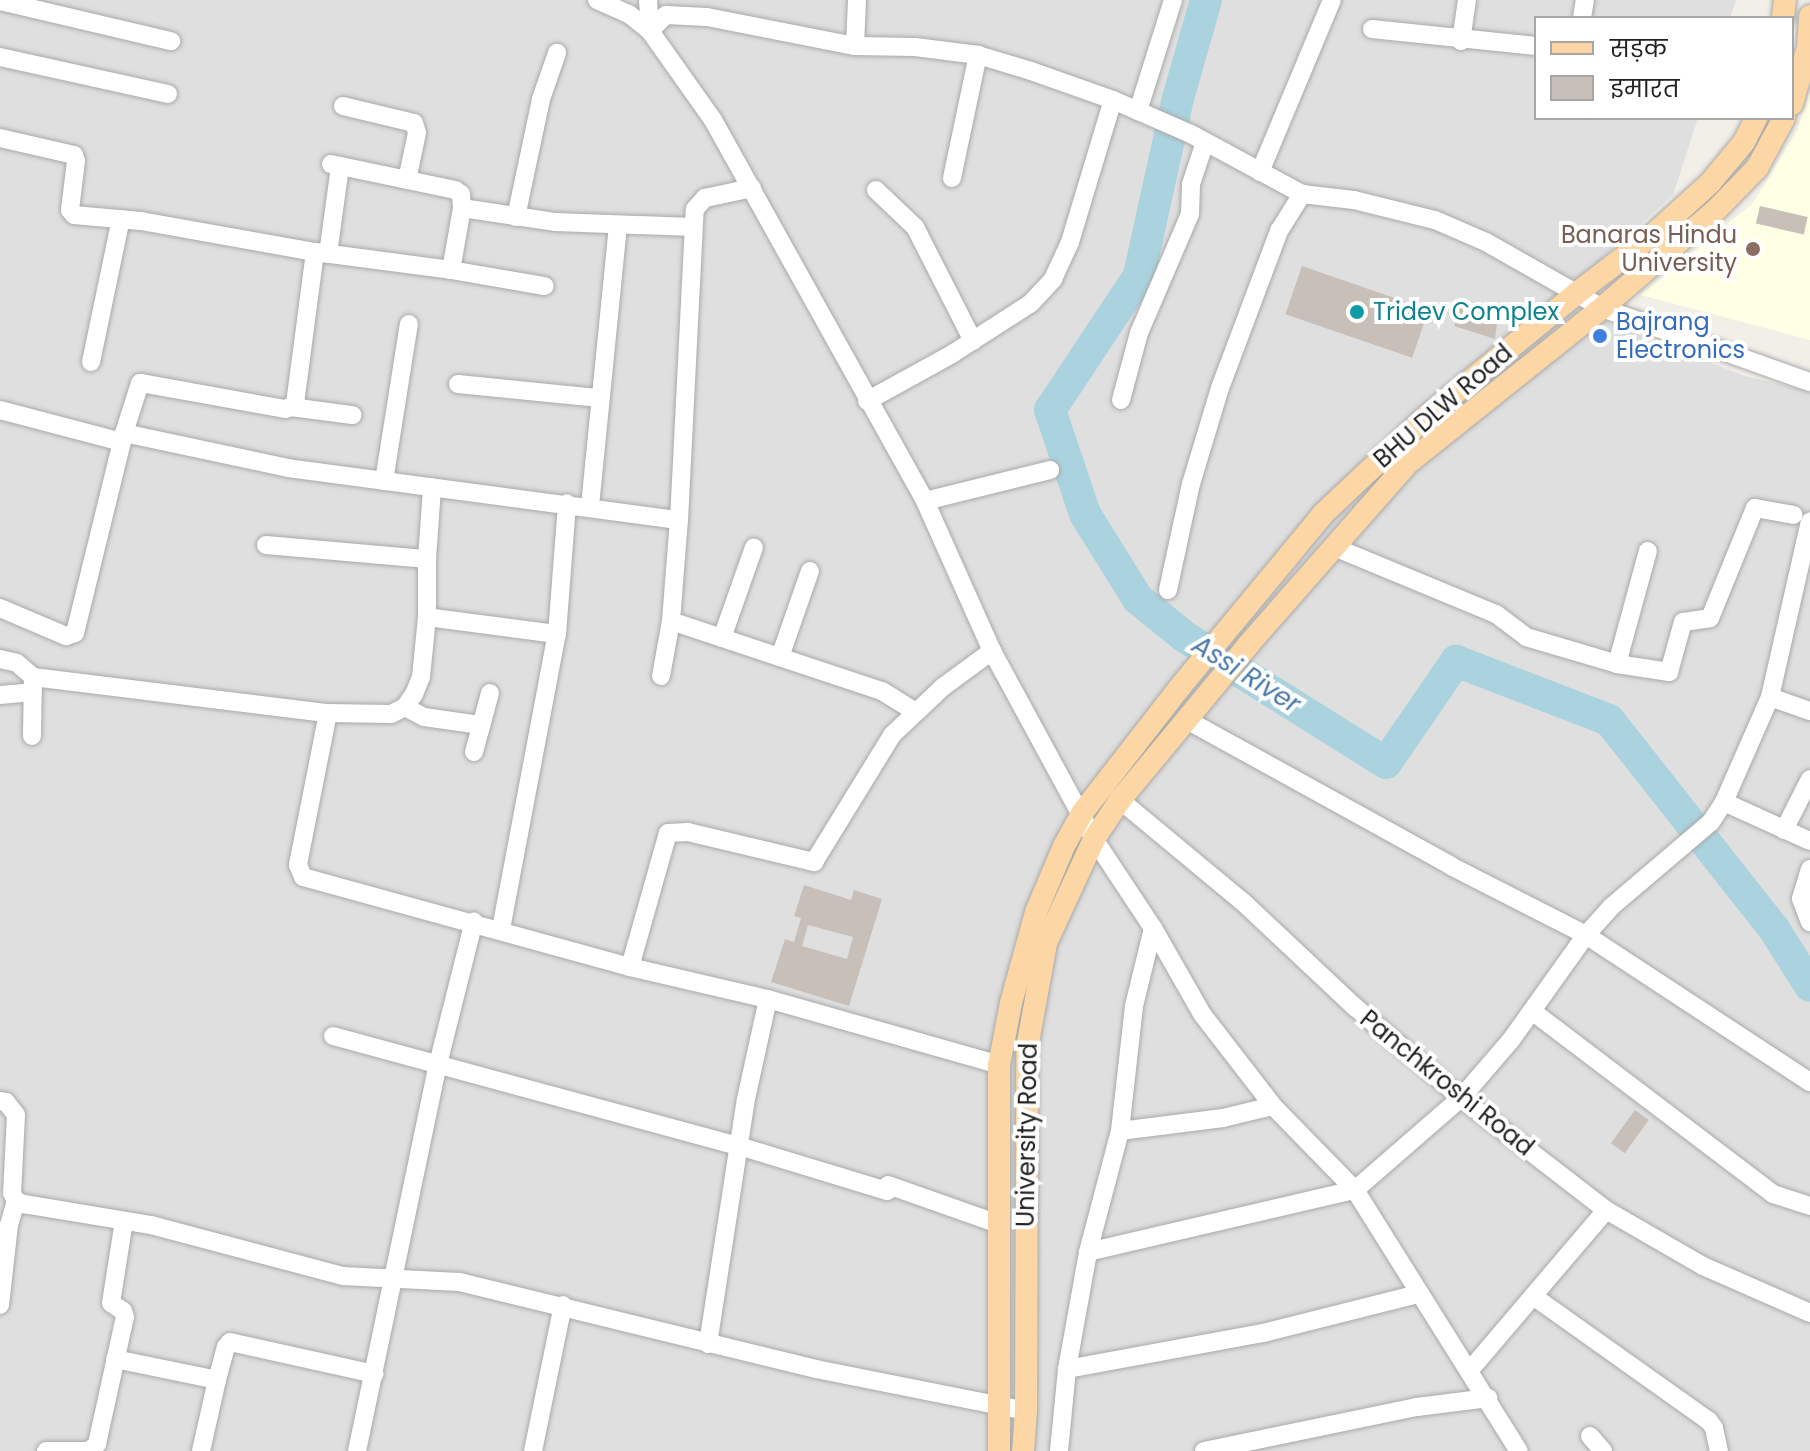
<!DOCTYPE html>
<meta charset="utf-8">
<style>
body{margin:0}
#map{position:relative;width:1810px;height:1451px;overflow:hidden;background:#f2efe9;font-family:Poppins,"Noto Sans Devanagari",sans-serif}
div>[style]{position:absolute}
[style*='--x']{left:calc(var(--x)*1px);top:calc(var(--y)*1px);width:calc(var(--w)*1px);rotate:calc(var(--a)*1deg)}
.residential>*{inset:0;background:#e0dfdf}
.education>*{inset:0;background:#ffffe5}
.river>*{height:32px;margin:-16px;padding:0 16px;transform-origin:16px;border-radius:16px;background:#aad3df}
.building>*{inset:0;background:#c7bfb8;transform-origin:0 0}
.roads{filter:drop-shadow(0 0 2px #a9a9a9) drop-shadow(0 0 2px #a9a9a9)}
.minor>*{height:18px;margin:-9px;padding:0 9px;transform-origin:9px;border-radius:9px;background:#fff}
.major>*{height:22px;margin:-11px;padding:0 11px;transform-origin:11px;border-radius:11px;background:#fcd6a4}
.dots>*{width:22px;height:22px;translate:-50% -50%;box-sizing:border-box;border:4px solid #fff;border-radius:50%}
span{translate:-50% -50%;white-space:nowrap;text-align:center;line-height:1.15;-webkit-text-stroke:8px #fff;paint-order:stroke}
.education-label{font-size:24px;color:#785e54}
.right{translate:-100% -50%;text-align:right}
.culture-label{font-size:24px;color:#0d838f}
.left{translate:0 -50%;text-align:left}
.shop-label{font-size:24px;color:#366cbe}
.street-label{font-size:24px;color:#222}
.water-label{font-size:26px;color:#4a7aab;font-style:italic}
.legend{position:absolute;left:1534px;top:16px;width:260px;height:104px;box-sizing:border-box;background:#fff;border:2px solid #a7a7a7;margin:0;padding:10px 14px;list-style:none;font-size:24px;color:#222}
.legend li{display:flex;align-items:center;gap:16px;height:40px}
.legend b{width:40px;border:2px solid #a7a7a7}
</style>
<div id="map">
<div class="residential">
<div style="clip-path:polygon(0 0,1736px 0,1730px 18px,1536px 18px,1536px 118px,1698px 118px,1673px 195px,1554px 302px,1745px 376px,1810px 391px,1810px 1451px,0 1451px)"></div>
</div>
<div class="education">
<div style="clip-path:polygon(1810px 92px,1810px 340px,1641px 295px,1753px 203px,1797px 131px)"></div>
</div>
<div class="river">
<div style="--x:1206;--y:0;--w:102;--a:105.9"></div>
<div style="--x:1178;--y:98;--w:182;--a:102.4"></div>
<div style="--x:1139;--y:276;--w:161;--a:123.6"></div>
<div style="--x:1050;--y:410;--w:110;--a:71.4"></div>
<div style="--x:1085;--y:514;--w:100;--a:58.1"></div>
<div style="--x:1138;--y:599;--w:60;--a:39"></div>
<div style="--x:1185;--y:637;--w:237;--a:32.1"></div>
<div style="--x:1386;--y:763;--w:124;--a:-55.5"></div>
<div style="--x:1456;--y:661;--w:164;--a:21.1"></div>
<div style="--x:1609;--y:720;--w:266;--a:51.7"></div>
<div style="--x:1774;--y:929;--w:67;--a:57.7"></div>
</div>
<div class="building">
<div style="left:1760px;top:206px;width:49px;height:18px;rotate:13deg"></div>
<div style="left:1302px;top:266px;width:134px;height:51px;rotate:19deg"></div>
<div style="clip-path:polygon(1461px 304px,1472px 306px,1470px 314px,1497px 323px,1495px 339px,1454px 326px)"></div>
<div style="clip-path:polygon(evenodd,804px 885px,851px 900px,854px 890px,882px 899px,849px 1006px,771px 982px,785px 939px,794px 942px,801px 918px,794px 916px,804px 885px,808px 925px,853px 937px,847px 959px,802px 946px,808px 925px)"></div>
<div style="left:1635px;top:1110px;width:17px;height:41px;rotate:36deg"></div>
</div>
<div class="roads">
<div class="minor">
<div style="--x:597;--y:0;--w:35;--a:24"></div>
<div style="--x:629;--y:14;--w:27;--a:39"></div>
<div style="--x:650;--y:31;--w:109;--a:54.7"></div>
<div style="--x:713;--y:120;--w:436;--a:60.9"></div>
<div style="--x:925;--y:501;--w:164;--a:65.9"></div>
<div style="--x:992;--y:651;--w:214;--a:61.5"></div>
<div style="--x:1094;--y:839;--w:107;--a:56.5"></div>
<div style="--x:1153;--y:928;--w:99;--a:60.3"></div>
<div style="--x:1202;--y:1014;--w:116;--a:52.3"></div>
<div style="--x:1273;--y:1106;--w:117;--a:45.7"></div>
<div style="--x:1355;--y:1190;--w:308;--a:57.9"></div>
<div style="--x:648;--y:0;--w:31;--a:86"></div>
<div style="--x:0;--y:1;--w:176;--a:13.2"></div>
<div style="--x:1582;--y:18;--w:18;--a:-81"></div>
<div style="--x:1372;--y:29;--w:165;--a:5.9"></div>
<div style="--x:650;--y:31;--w:23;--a:-45"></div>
<div style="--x:666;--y:15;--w:41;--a:2.8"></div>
<div style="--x:707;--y:17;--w:151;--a:11.1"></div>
<div style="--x:855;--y:46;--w:60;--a:1"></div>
<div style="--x:915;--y:47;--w:64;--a:7.2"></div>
<div style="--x:978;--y:55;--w:55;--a:16.8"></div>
<div style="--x:1031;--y:71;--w:87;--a:19.5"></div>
<div style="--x:1113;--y:100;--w:85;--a:23.6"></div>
<div style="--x:1191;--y:134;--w:126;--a:28.4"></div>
<div style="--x:1302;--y:194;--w:52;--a:6.6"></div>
<div style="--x:1354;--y:200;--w:83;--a:13.9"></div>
<div style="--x:1435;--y:220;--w:56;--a:23.3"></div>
<div style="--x:1486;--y:242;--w:133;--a:29.6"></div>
<div style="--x:1602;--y:308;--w:221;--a:19.6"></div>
<div style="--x:1461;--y:41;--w:41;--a:-81.7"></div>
<div style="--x:855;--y:46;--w:46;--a:-87.5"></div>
<div style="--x:0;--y:57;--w:172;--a:12.4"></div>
<div style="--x:343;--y:106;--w:73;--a:13.5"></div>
<div style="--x:414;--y:123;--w:10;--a:73"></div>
<div style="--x:417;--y:133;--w:48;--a:102"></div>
<div style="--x:1138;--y:111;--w:116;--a:-72.5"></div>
<div style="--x:0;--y:138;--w:76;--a:12.9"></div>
<div style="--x:74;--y:155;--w:6;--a:72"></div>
<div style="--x:76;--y:161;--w:49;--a:97"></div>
<div style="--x:70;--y:210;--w:6;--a:51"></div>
<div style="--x:74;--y:215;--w:67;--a:5.1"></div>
<div style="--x:141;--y:221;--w:177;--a:10.1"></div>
<div style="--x:315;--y:252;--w:137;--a:7.5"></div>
<div style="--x:451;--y:270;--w:63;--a:-79.9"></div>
<div style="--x:462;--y:208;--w:95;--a:8.5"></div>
<div style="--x:556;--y:222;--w:136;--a:2.1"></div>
<div style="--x:331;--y:164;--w:127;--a:11.8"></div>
<div style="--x:455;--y:190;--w:7;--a:34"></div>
<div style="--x:461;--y:194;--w:14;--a:86"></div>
<div style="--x:1260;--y:172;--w:186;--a:-67.3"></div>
<div style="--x:952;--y:178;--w:126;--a:-78.1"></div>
<div style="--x:876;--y:190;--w:54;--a:43.5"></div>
<div style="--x:915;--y:227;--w:128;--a:63"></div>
<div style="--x:516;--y:217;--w:121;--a:-78"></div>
<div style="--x:541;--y:99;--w:49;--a:-70.8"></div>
<div style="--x:315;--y:252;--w:152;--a:97.5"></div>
<div style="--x:295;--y:403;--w:6;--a:135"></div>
<div style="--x:291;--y:407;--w:6;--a:162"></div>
<div style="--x:285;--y:409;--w:147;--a:-169.8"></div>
<div style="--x:140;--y:383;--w:52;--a:107.7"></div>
<div style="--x:124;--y:433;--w:168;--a:12"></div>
<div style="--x:288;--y:468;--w:394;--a:7.6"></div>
<div style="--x:328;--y:254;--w:89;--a:-82.2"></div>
<div style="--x:451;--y:270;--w:95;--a:9.7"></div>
<div style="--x:91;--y:362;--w:146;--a:-78.2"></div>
<div style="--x:458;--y:384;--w:142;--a:5.7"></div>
<div style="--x:1121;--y:400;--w:69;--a:-75"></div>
<div style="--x:1139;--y:333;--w:129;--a:-66.8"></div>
<div style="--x:1190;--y:214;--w:30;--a:-88"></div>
<div style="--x:1191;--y:184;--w:44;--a:-71.6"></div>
<div style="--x:867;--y:401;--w:97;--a:-28.9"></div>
<div style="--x:952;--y:354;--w:94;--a:-32.8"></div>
<div style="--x:1031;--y:303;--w:33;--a:-47"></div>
<div style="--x:1053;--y:279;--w:41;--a:-65.3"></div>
<div style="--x:1070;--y:242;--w:148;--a:-73.2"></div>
<div style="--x:291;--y:407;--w:62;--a:7.5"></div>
<div style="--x:0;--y:410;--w:126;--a:14.7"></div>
<div style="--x:384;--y:481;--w:159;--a:-81"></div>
<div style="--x:925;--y:501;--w:129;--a:-13.9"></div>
<div style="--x:590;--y:506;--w:281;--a:-84.3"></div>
<div style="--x:266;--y:545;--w:162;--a:5"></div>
<div style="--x:427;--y:559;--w:72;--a:-86"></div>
<div style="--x:1334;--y:547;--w:175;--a:22.5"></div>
<div style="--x:1496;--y:614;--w:38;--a:37"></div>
<div style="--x:1526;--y:637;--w:95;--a:16.5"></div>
<div style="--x:1617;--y:664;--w:53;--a:8.7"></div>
<div style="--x:1669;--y:672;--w:52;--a:-74.4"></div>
<div style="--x:1683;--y:622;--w:27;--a:-8"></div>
<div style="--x:1710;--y:618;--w:119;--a:-67.8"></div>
<div style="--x:1755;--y:508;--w:39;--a:10"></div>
<div style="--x:427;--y:559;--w:58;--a:90"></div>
<div style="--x:427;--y:617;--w:60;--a:95.7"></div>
<div style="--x:421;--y:677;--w:18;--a:112"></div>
<div style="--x:414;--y:694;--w:16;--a:125"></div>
<div style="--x:405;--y:707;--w:16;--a:153"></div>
<div style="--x:391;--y:714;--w:63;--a:-179.1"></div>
<div style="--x:328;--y:713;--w:155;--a:101.2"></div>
<div style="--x:298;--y:865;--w:13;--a:67"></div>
<div style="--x:303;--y:877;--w:339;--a:15.4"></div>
<div style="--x:630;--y:967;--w:142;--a:13.1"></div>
<div style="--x:768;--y:999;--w:240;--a:15.9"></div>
<div style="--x:1168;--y:590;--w:108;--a:-77.8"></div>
<div style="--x:1191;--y:484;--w:100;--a:-73.2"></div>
<div style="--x:1220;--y:388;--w:168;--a:-69.4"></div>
<div style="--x:1279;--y:231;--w:44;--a:-58.1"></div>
<div style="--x:0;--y:608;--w:72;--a:23"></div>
<div style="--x:66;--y:636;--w:9;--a:-18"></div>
<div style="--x:75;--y:633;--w:206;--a:-76.2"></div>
<div style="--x:427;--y:617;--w:131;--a:7.5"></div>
<div style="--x:557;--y:634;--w:131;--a:-85.6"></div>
<div style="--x:671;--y:621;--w:222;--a:18.4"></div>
<div style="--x:882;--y:691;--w:39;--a:32"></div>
<div style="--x:722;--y:638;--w:96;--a:-70.6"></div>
<div style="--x:780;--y:657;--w:91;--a:-70.8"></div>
<div style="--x:0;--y:659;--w:17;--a:13"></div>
<div style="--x:17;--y:663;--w:21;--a:41"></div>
<div style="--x:33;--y:677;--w:59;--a:91"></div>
<div style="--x:1617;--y:664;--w:117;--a:-74.7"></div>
<div style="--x:661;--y:676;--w:56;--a:-79.7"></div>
<div style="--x:671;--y:621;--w:101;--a:-85.5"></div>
<div style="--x:679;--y:520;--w:311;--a:-87.1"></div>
<div style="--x:695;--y:209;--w:15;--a:-48"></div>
<div style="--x:705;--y:198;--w:48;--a:-12"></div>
<div style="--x:33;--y:677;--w:297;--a:7"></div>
<div style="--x:0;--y:695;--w:33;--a:-5"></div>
<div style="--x:1770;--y:697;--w:42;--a:19.3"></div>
<div style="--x:405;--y:707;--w:21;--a:28"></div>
<div style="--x:424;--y:717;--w:58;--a:8"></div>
<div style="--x:1187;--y:720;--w:302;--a:28.9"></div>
<div style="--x:1451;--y:866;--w:152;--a:27.1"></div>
<div style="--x:1586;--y:935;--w:268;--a:33.3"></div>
<div style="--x:474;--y:752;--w:61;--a:-74.8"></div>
<div style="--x:1120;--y:800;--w:160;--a:39.7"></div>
<div style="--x:1243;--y:902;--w:154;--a:43.2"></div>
<div style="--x:1355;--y:1007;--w:140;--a:40.6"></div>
<div style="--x:1461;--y:1098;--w:183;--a:37.7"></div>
<div style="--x:1606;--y:1210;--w:112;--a:30"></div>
<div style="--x:1703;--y:1266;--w:117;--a:23.7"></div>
<div style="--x:1724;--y:802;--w:94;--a:24.4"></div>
<div style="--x:1784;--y:830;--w:57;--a:-63"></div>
<div style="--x:1810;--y:869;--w:31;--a:107"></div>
<div style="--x:1801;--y:899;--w:25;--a:69"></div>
<div style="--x:501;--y:929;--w:300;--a:-79.3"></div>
<div style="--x:630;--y:967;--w:139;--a:-74.2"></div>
<div style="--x:668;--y:833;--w:20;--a:-3"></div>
<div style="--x:688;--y:832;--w:130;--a:13.4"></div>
<div style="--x:814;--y:862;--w:149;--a:-58.4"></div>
<div style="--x:892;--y:735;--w:70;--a:-43.3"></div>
<div style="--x:943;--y:687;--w:61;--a:-36.3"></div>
<div style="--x:1532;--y:1011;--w:303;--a:37.2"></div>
<div style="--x:1773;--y:1194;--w:39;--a:18"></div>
<div style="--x:333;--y:1036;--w:421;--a:15.2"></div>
<div style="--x:739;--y:1146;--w:155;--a:16.9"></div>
<div style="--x:0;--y:1101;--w:6;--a:9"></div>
<div style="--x:6;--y:1102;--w:16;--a:52"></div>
<div style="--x:16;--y:1115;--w:78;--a:92.9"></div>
<div style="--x:12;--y:1193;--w:9;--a:63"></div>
<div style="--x:16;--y:1201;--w:9;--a:21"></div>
<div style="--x:24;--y:1204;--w:129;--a:9.4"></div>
<div style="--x:151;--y:1225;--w:199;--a:14.9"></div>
<div style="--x:343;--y:1276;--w:116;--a:3"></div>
<div style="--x:459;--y:1282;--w:367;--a:13.7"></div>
<div style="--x:816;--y:1369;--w:214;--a:11.3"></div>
<div style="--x:1120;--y:1131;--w:104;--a:-7.2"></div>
<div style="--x:1223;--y:1118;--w:51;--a:-13.5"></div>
<div style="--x:888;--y:1185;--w:118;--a:19.4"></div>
<div style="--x:1088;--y:1252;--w:274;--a:-13.1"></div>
<div style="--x:1355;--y:1190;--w:140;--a:-41"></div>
<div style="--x:1461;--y:1098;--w:77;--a:-49.2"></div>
<div style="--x:1511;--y:1040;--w:129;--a:-54.5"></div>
<div style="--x:1586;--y:935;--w:38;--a:-48"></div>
<div style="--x:1611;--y:907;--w:131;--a:-40.4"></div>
<div style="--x:1711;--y:822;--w:24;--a:-57"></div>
<div style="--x:1724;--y:802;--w:115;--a:-66.3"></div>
<div style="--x:1770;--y:697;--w:180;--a:-77.2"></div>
<div style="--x:1533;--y:1296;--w:216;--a:35.4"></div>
<div style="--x:1709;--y:1421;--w:9;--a:54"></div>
<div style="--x:1714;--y:1428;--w:24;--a:78"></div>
<div style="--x:0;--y:1305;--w:81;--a:-83.6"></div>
<div style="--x:9;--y:1225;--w:25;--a:-74"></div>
<div style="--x:708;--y:1344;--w:248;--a:-81.2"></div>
<div style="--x:746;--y:1099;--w:102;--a:-77.6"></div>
<div style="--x:115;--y:1359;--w:104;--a:11.6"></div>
<div style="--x:1067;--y:1369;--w:199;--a:-10.4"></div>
<div style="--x:1263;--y:1333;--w:160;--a:-14.1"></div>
<div style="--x:1470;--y:1370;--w:210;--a:-49.6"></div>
<div style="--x:1590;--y:1436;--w:20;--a:49"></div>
<div style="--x:46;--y:1451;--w:43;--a:0"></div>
<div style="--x:89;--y:1451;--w:11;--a:-41"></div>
<div style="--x:97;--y:1444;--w:130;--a:-77.6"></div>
<div style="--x:125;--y:1317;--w:6;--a:-108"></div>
<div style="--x:123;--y:1311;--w:14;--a:-146"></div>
<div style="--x:111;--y:1303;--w:83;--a:-81"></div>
<div style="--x:201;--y:1451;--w:73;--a:-77.3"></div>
<div style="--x:217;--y:1380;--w:34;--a:-75"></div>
<div style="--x:226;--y:1347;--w:6;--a:-51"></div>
<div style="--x:230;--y:1342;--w:148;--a:12.5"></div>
<div style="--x:357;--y:1451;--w:395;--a:-78.2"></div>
<div style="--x:438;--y:1064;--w:147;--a:-75.9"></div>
<div style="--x:533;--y:1451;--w:149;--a:-78.4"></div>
<div style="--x:1059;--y:1451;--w:82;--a:-84.4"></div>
<div style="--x:1067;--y:1369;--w:119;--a:-79.8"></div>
<div style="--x:1088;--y:1252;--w:125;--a:-75.2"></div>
<div style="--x:1120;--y:1131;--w:126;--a:-83.6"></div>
<div style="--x:1134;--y:1006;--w:80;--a:-76.3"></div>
<div style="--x:1204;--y:1451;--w:217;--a:-11.7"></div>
<div style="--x:1417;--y:1407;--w:72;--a:-7.2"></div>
</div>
<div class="major">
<div style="--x:1783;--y:18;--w:18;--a:-84"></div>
<div style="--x:1792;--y:104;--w:59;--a:-74.3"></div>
<div style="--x:1808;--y:47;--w:31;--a:-86"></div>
<div style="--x:999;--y:1451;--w:386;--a:-90"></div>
<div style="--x:999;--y:1065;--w:63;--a:-79"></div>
<div style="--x:1011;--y:1003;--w:94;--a:-74.6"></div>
<div style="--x:1036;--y:912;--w:72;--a:-67"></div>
<div style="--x:1064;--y:846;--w:38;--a:-61"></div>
<div style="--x:1082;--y:813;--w:160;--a:-52.1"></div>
<div style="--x:1180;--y:687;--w:224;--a:-50.4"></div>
<div style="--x:1323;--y:514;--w:141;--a:-43.3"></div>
<div style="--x:1426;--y:417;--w:195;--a:-39.4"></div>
<div style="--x:1577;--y:293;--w:97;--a:-37.5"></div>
<div style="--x:1654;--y:234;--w:76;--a:-42.3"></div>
<div style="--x:1710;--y:183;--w:53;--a:-50.3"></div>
<div style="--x:1744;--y:142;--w:27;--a:-63"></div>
<div style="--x:1023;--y:1451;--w:40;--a:-85.7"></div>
<div style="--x:1026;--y:1411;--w:363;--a:-89.8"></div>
<div style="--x:1027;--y:1048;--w:107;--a:-79.7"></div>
<div style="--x:1046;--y:943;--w:115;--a:-65.2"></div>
<div style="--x:1094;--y:839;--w:47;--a:-56.3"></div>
<div style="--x:1120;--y:800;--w:201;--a:-50.4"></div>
<div style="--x:1248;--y:645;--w:242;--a:-48.7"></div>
<div style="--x:1408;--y:463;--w:248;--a:-38.6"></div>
<div style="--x:1602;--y:308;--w:150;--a:-40.7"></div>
<div style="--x:1716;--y:210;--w:59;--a:-45.7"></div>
<div style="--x:1757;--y:168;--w:57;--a:-61.6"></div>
</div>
</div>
<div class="dots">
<div style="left:1753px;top:249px;background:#8d6e63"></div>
<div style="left:1357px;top:312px;background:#0f9aa8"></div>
<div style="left:1600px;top:336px;background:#3f7fe0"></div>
</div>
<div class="education-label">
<span class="right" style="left:1737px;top:249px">Banaras Hindu<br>University</span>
</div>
<div class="culture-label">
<span class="left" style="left:1373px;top:312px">Tridev Complex</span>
</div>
<div class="shop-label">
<span class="left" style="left:1616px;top:336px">Bajrang<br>Electronics</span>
</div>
<div class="street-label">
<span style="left:1443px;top:406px;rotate:-41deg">BHU DLW Road</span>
<span style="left:1447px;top:1083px;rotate:39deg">Panchkroshi Road</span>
<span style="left:1027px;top:1135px;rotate:-89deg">University Road</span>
</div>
<div class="water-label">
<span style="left:1246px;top:675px;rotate:32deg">Assi River</span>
</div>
<ul class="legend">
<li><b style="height:10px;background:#fcd6a4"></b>सड़क</li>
<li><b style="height:22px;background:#c7bfb8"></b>इमारत</li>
</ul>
</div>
